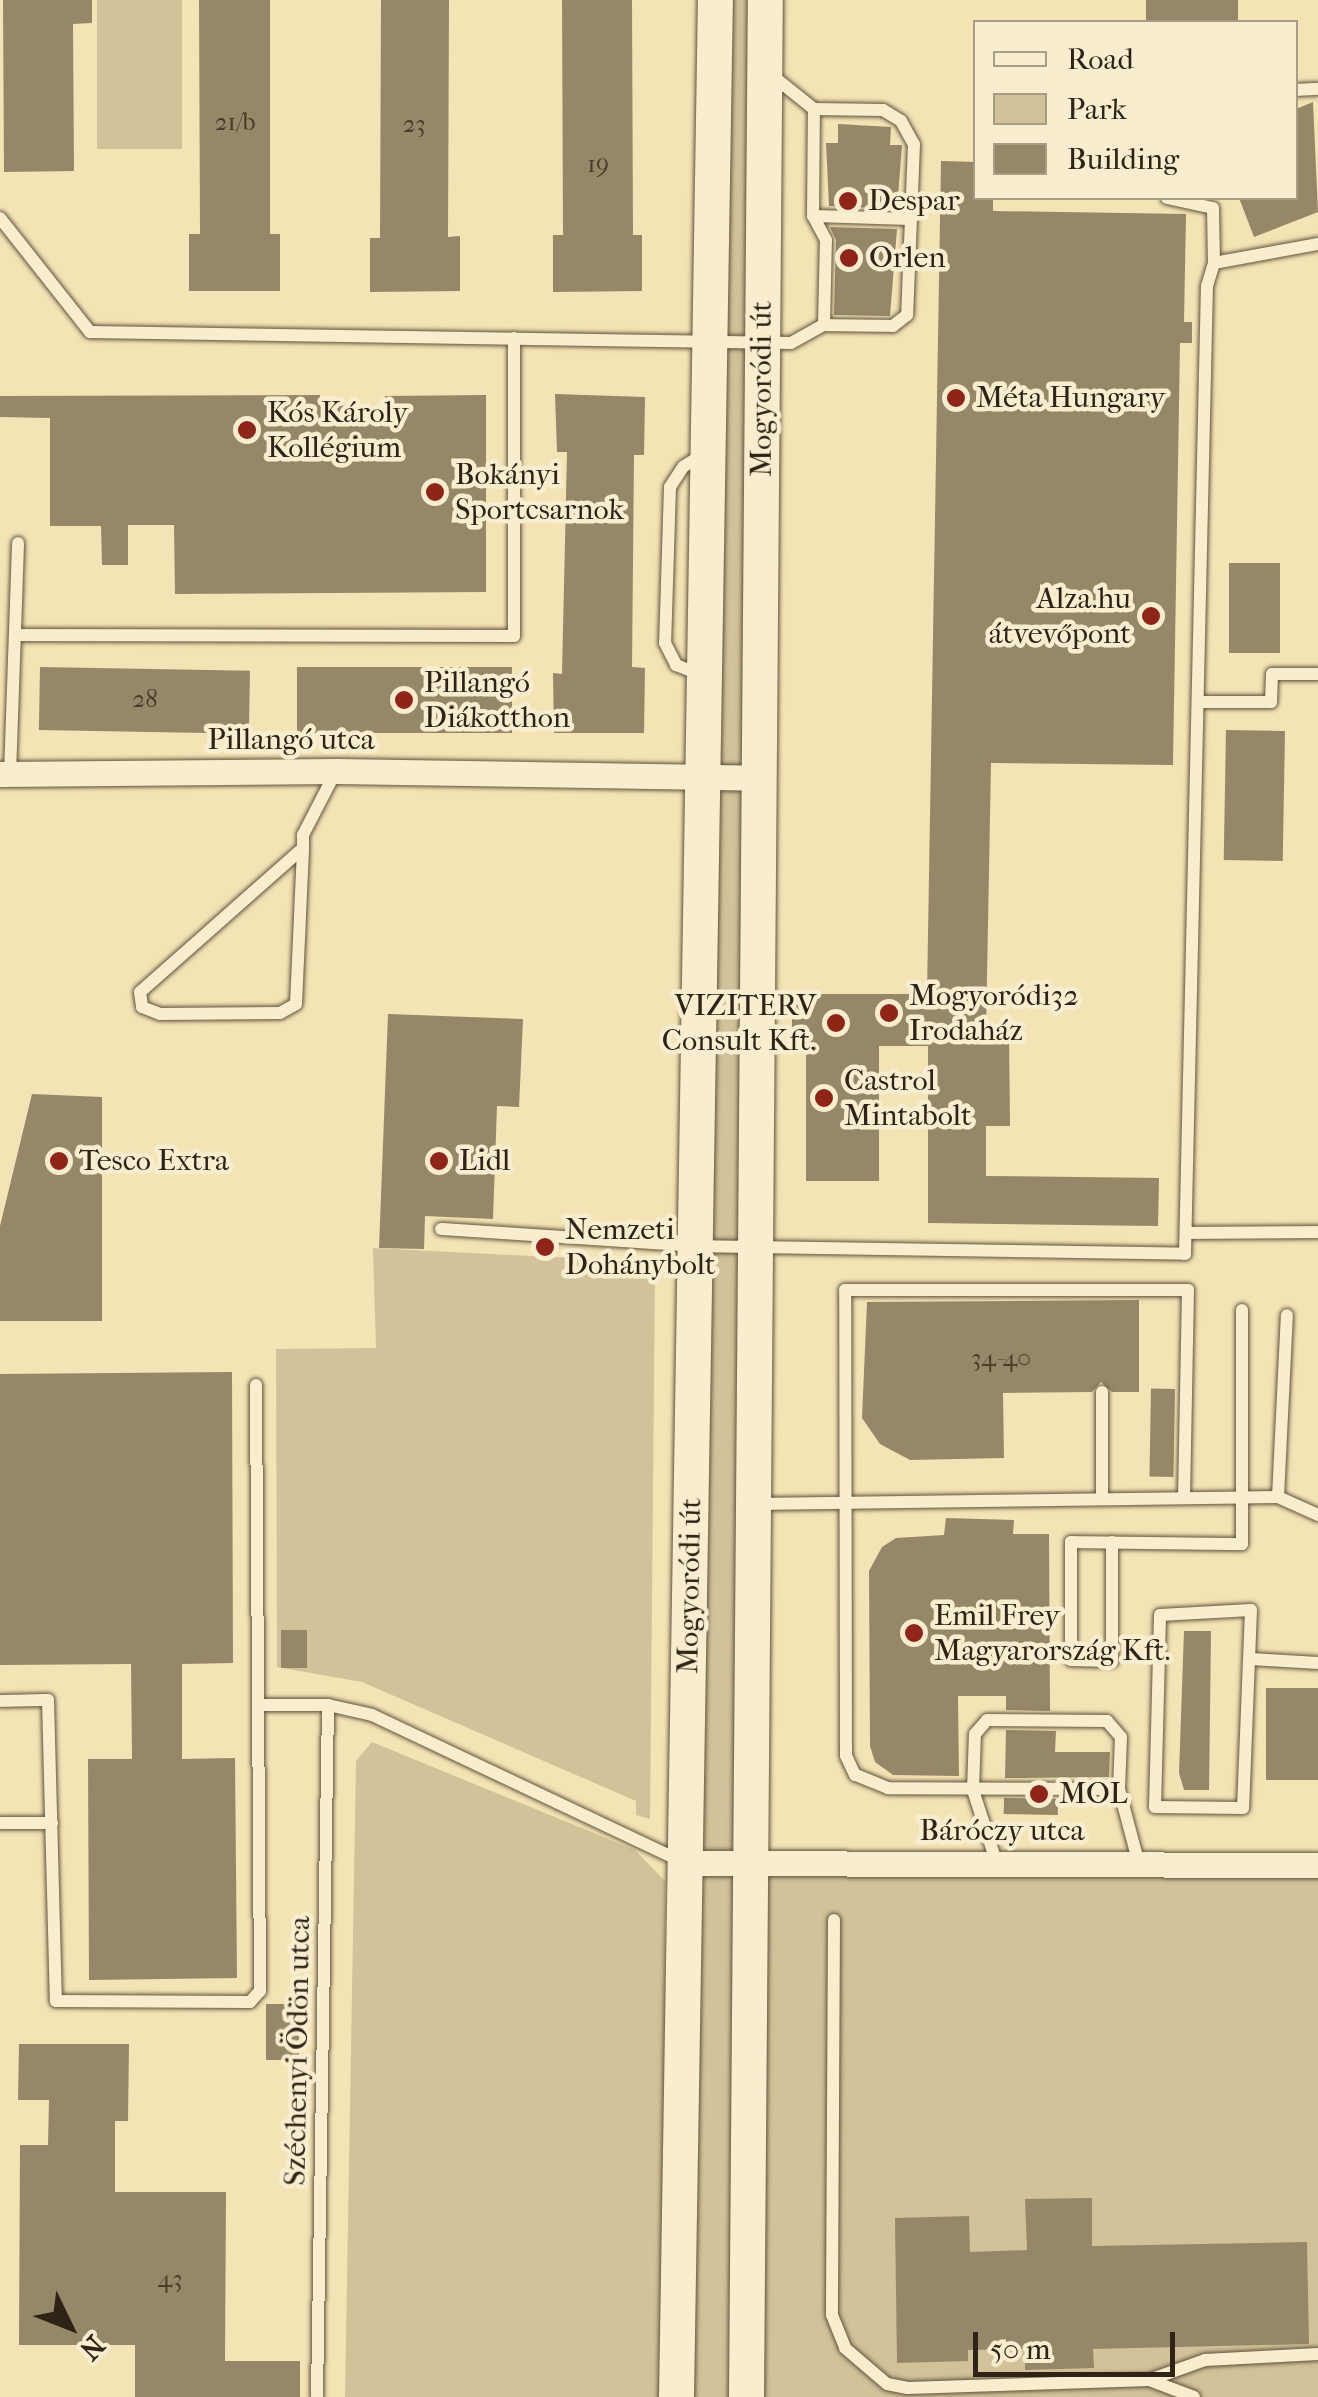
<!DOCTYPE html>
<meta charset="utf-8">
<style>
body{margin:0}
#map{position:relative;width:1318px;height:2397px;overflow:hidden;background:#f4e3b4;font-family:"IM FELL French Canon",serif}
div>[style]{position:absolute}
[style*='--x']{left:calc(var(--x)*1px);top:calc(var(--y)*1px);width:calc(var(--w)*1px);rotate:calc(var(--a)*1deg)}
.green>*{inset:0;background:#d2c299;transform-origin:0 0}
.building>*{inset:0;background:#958768;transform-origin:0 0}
.roads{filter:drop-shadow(0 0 2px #60533e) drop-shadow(0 0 2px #60533e)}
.lane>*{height:12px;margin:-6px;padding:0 6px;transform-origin:6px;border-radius:6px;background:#f8edce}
.street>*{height:25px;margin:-12.5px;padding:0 12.5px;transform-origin:12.5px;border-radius:12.5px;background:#f8edce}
.secondary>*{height:35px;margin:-17.5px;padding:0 17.5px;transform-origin:17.5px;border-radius:17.5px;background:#f8edce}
.dots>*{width:28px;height:28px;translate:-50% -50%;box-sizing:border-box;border:5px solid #f8edce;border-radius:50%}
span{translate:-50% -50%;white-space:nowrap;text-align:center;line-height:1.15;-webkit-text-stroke:9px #f8edce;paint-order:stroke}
.number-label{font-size:25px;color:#483c2a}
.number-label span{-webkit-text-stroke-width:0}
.poi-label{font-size:30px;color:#2e2316}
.left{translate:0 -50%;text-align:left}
.right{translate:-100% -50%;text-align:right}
.street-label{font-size:30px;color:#2e2316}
.legend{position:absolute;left:973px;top:20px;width:325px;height:180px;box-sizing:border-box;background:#f8edce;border:2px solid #a79c84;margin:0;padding:12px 18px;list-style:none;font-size:30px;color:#2e2316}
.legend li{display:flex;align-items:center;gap:20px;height:50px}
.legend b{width:50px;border:2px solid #a79c84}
.north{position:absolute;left:20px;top:2277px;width:100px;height:100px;-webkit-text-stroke:8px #f8edce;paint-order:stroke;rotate:133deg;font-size:28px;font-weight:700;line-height:40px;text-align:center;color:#2e2316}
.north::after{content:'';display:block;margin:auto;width:35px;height:45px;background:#2e2316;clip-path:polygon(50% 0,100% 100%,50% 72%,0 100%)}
.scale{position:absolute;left:973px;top:2332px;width:202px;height:45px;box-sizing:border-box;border:5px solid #2e2316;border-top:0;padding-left:12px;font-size:30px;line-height:35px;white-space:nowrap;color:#2e2316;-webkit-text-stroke:8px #f8edce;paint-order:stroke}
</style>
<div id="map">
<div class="green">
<div style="left:97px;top:0;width:85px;height:149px"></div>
<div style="clip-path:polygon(715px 0,765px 0,750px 1862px,1318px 1865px,1318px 2397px,676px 2397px)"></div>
<div style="clip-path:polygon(373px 1248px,632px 1261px,655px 1271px,650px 1819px,636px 1815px,636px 1801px,362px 1682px,277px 1667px,276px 1349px,376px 1348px)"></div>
<div style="clip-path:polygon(372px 1742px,635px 1850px,665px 1881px,664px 2397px,345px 2397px,356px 1761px)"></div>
</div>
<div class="building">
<div style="clip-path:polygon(3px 0,92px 0,92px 23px,73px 24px,74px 171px,4px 172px)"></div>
<div style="clip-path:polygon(199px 0,270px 0,270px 234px,280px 234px,280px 291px,189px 291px,189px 234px,200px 234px)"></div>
<div style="clip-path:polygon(381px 0,449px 0,448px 237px,460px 236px,460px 291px,370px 292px,370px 238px,380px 238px)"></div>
<div style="clip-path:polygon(562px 0,632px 0,633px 235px,642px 235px,642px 291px,553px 292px,553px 235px,563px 235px)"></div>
<div style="left:1146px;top:0;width:92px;height:22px"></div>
<div style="clip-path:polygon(1313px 102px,1318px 212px,1254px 237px,1239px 198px,1296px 198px,1296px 109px)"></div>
<div style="clip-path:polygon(838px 124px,891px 127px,890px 145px,902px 145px,897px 209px,829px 206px,826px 143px,838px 143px)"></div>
<div style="clip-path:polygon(941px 161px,976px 162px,976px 198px,993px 198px,993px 211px,1186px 214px,1184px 322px,1192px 322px,1192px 343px,1180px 343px,1173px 765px,991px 763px,986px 1031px,1009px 1031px,1010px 1126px,986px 1126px,986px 1176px,1159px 1178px,1158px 1226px,928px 1223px,928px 1046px,879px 1046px,879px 1181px,806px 1181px,806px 1046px,792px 1046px,792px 994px,927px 994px)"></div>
<div style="clip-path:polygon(830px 227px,897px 229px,890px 316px,834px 315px,836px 240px)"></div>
<div style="clip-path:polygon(555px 394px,645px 397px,644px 455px,634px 455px,632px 667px,645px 668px,644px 733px,554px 733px,553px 673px,562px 674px,567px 452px,557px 452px)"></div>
<div style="clip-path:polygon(320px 395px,320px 406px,385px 405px,385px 396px,486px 395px,486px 592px,175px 594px,174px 525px,128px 525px,128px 565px,102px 565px,101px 526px,50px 526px,50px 418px,0 417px,0 396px)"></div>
<div style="left:1229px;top:563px;width:51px;height:90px"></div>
<div style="left:40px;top:667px;width:210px;height:63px;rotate:1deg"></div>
<div style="left:297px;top:667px;width:215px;height:66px"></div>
<div style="left:1226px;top:730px;width:59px;height:130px;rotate:1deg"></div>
<div style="clip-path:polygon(388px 1014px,523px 1019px,519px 1107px,497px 1106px,493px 1219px,425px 1216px,424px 1249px,379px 1248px)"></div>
<div style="clip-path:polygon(32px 1094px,102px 1097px,102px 1321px,0 1321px,0 1226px)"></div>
<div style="clip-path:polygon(1139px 1300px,1139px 1392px,1112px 1392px,1101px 1382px,1092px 1392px,1003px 1393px,1004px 1458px,910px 1460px,880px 1444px,862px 1418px,867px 1302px)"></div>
<div style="clip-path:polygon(232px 1372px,233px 1663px,182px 1664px,182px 1759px,235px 1758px,237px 1978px,89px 1980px,88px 1759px,132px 1759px,131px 1664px,0 1665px,0 1374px)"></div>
<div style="left:1175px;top:1389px;width:88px;height:24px;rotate:91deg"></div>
<div style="clip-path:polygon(946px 1518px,1014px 1520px,1013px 1534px,1049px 1534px,1050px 1711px,1006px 1710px,1006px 1696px,958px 1696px,959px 1776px,893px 1775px,875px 1762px,870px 1746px,869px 1571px,882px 1547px,896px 1538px,944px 1535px)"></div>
<div style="left:281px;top:1630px;width:26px;height:38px"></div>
<div style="clip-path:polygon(1184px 1631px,1211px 1631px,1209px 1790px,1184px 1790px,1179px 1773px)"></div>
<div style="left:1318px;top:1688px;width:92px;height:52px;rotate:90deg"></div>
<div style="clip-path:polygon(1006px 1730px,1056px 1731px,1055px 1752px,1110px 1752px,1109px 1777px,1005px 1778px)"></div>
<div style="left:1004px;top:1798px;width:54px;height:16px;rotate:1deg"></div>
<div style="left:266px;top:2004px;width:33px;height:56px"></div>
<div style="clip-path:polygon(19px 2044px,129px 2044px,128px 2121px,115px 2121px,115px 2192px,226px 2192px,225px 2361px,300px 2361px,300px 2397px,135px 2397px,135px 2345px,19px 2345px,20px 2145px,48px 2145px,49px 2100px,18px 2100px)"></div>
<div style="clip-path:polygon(1092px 2198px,1092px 2246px,1307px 2242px,1309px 2344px,1093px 2349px,1094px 2368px,1025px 2370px,1025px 2349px,968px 2350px,968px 2361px,897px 2363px,895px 2218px,969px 2216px,970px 2252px,1027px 2250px,1025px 2199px)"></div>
</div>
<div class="roads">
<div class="lane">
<div style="--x:769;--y:73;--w:58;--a:38.7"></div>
<div style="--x:814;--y:109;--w:69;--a:0.8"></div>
<div style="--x:883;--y:110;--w:21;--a:31"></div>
<div style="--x:901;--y:121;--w:26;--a:61"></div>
<div style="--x:914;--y:144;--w:171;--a:92.3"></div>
<div style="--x:907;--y:315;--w:18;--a:142"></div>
<div style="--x:893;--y:326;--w:69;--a:-179.2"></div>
<div style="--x:1296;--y:90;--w:22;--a:-3"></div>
<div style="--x:1167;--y:198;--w:47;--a:12.3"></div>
<div style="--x:1213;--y:208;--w:55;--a:89"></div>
<div style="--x:1214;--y:263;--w:106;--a:-10.4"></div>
<div style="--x:813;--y:216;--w:98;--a:1.8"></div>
<div style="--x:0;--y:218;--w:145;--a:51.7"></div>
<div style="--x:90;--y:332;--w:701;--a:0.9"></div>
<div style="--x:791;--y:343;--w:38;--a:-29"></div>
<div style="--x:824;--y:325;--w:85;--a:-88.7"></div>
<div style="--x:826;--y:240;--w:27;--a:-118"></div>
<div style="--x:813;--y:216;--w:107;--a:-89.5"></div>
<div style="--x:702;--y:455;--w:22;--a:148"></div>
<div style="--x:683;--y:467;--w:24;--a:123"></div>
<div style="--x:670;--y:487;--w:156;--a:91.8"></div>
<div style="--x:665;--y:643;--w:25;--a:63"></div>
<div style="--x:676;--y:665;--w:28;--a:21"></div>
<div style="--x:15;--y:635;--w:499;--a:0.1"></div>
<div style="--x:514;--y:636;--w:298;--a:-90"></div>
<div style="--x:1198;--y:702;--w:73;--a:0"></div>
<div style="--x:1271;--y:702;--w:28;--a:-88"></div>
<div style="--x:1272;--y:674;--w:46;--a:0"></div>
<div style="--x:10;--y:774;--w:231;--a:-88"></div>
<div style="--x:303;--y:848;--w:217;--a:138.5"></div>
<div style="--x:140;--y:992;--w:15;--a:82"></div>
<div style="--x:142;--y:1007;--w:19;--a:21"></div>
<div style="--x:160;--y:1014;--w:120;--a:-0.5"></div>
<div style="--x:280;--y:1013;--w:18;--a:-29"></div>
<div style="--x:296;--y:1004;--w:156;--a:-87.4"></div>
<div style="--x:303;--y:848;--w:13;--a:-90"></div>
<div style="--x:303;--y:835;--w:72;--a:-62.7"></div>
<div style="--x:441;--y:1229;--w:255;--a:3.8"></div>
<div style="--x:695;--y:1246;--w:490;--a:0.9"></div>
<div style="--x:1185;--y:1254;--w:968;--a:-88.7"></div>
<div style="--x:1207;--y:286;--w:24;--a:-73"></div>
<div style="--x:1186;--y:1233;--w:132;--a:-0.4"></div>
<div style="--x:1102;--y:1496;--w:104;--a:-90"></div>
<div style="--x:1278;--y:1497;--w:182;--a:-87.2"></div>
<div style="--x:755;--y:1504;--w:523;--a:-0.77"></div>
<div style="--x:1278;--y:1497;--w:44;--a:24.2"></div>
<div style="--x:1112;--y:1542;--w:119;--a:90"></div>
<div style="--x:1112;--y:1661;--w:41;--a:-178.6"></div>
<div style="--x:1071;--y:1660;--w:118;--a:-90"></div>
<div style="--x:1071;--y:1542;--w:171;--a:0.7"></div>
<div style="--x:1242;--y:1544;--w:234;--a:-90"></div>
<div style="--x:1251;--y:1610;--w:198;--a:92.3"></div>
<div style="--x:1243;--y:1808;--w:88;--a:-179.3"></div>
<div style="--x:1155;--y:1807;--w:192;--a:-88.5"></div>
<div style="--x:1160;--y:1615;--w:91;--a:-3.1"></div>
<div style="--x:1251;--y:1659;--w:67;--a:3.4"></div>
<div style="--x:0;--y:1701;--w:48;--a:-1.2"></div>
<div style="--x:48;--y:1700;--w:301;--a:88.5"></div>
<div style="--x:56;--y:2001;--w:194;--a:0.3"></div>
<div style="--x:250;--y:2002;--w:15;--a:-48"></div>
<div style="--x:260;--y:1991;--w:606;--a:-90.38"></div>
<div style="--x:258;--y:1705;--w:70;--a:0"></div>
<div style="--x:328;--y:1705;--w:45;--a:12.8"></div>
<div style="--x:372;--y:1715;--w:344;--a:25.3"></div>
<div style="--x:1119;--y:1789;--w:231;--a:-179.8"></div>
<div style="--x:888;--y:1788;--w:35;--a:-158"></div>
<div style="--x:855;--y:1775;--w:21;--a:-115"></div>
<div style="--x:846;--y:1756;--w:466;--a:-90.1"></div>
<div style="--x:845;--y:1290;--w:343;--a:0"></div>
<div style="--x:1188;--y:1290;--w:207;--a:91.1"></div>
<div style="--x:0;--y:1823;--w:52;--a:0"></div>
<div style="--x:997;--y:1864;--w:78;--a:-108"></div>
<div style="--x:973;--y:1790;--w:56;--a:-88"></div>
<div style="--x:975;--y:1734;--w:18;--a:-49"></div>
<div style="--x:987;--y:1720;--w:120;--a:0.5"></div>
<div style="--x:1107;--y:1721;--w:21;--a:49"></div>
<div style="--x:1121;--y:1737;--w:52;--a:92.2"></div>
<div style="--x:1119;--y:1789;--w:78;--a:75.1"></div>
<div style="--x:834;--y:1920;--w:395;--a:90.3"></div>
<div style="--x:832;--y:2315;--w:35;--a:68"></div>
<div style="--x:845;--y:2348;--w:55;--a:40.6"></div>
<div style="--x:887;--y:2384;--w:21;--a:11"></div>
<div style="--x:908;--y:2388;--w:241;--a:-1.9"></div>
<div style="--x:1149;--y:2380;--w:48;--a:20.7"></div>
<div style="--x:1152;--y:2379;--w:56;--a:-19.7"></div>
<div style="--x:1205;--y:2360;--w:113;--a:-3"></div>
<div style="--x:317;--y:2397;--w:692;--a:-89.09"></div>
</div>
<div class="street">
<div style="--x:0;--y:774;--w:336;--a:-0.5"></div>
<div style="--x:336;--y:771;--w:423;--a:0.9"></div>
<div style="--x:685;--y:1863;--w:633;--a:0.18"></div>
</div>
<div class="secondary">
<div style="--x:676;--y:2397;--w:2397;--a:-89.07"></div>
<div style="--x:746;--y:2397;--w:2397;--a:-89.55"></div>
</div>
</div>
<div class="dots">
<div style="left:848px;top:201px;background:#8f2418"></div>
<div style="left:849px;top:258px;background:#8f2418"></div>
<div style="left:956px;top:398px;background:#8f2418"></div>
<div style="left:247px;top:430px;background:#8f2418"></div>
<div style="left:435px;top:492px;background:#8f2418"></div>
<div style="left:1151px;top:616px;background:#8f2418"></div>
<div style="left:404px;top:700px;background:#8f2418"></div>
<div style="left:889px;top:1013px;background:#8f2418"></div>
<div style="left:836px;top:1023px;background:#8f2418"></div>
<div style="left:824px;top:1098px;background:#8f2418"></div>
<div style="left:59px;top:1161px;background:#8f2418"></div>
<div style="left:439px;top:1161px;background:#8f2418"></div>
<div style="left:545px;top:1247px;background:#8f2418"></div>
<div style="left:914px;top:1633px;background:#8f2418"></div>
<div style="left:1039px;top:1794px;background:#8f2418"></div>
</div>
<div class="number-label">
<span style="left:235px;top:122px">21/b</span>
<span style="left:414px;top:124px">23</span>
<span style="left:598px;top:164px">19</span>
<span style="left:145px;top:699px">28</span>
<span style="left:1001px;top:1358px">34-40</span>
<span style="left:170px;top:2279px">43</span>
</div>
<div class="poi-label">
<span class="left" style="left:868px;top:201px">Despar</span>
<span class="left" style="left:869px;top:258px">Orlen</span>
<span class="left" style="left:976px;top:398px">Méta Hungary</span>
<span class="left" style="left:267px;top:430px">Kós Károly<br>Kollégium</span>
<span class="left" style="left:455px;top:492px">Bokányi<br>Sportcsarnok</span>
<span class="right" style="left:1131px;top:616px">Alza.hu<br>átvevőpont</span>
<span class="left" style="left:424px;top:700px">Pillangó<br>Diákotthon</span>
<span class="left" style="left:909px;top:1013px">Mogyoródi32<br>Irodaház</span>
<span class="right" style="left:816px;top:1023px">VIZITERV<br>Consult Kft.</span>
<span class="left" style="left:844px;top:1098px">Castrol<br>Mintabolt</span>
<span class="left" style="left:79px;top:1161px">Tesco Extra</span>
<span class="left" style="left:459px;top:1161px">Lidl</span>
<span class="left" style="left:565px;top:1247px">Nemzeti<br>Dohánybolt</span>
<span class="left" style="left:934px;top:1633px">Emil Frey<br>Magyarország Kft.</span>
<span class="left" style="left:1059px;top:1794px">MOL</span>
</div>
<div class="street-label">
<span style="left:762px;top:389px;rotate:-90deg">Mogyoródi út</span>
<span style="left:291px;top:740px">Pillangó utca</span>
<span style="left:690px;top:1586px;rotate:-89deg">Mogyoródi út</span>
<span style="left:1002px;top:1831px">Báróczy utca</span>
<span style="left:298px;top:2051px;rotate:-89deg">Széchenyi Ödön utca</span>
</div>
<ul class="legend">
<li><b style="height:12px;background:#f8edce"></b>Road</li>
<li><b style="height:28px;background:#d2c299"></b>Park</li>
<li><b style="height:28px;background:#958768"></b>Building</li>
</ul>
<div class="north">N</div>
<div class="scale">50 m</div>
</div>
